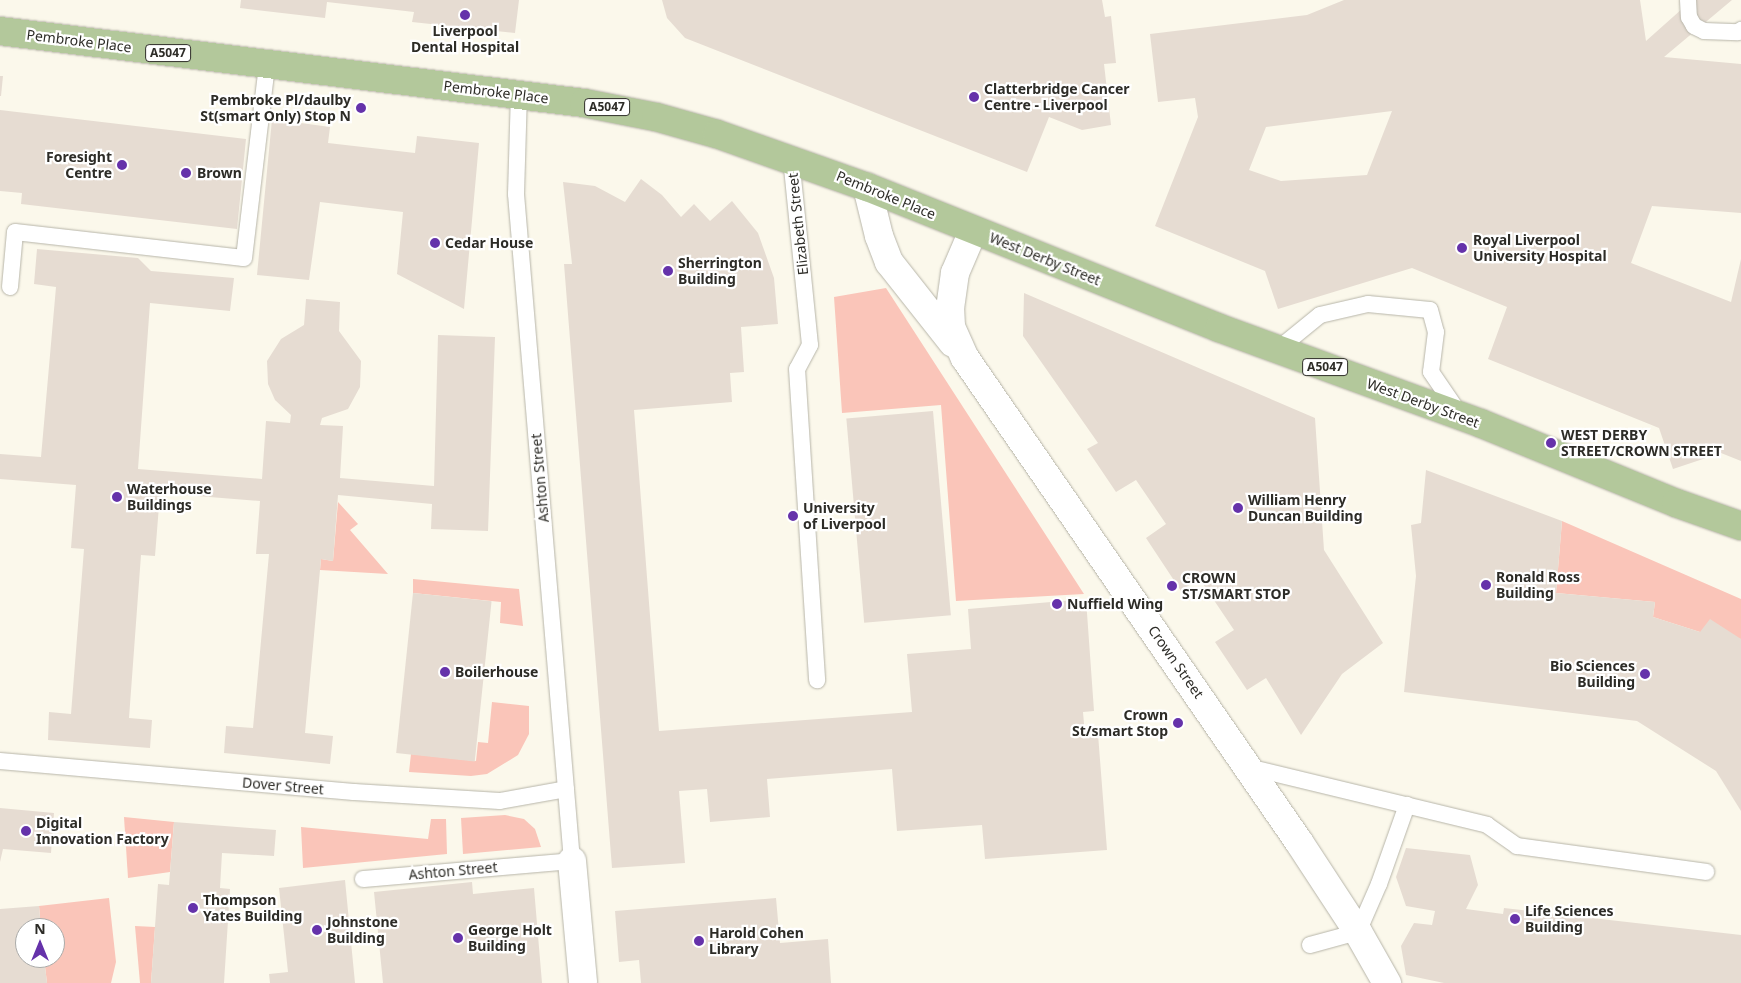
<!DOCTYPE html>
<style>
body{margin:0}
#map{position:relative;width:1741px;height:983px;overflow:hidden;background:#fbf8eb;font-family:"Noto Sans",sans-serif}
div>[style]{position:absolute}
[style*='--x']{left:calc(var(--x)*1px);top:calc(var(--y)*1px);width:calc(var(--w)*1px);rotate:calc(var(--a)*1deg)}
.green>*{inset:0;background:#fac5b9}
.building>*{inset:0;background:#e6dcd2;transform-origin:0 0}
.roads{filter:drop-shadow(0 0 1px #b7b5a9) drop-shadow(0 0 1px #b7b5a9)}
.lane>*{height:16px;margin:-8px;padding:0 8px;transform-origin:8px;border-radius:8px;background:#fff}
.street>*{height:28px;margin:-14px;padding:0 14px;transform-origin:14px;border-radius:14px;background:#fff}
.secondary>*{height:28px;margin:-14px;padding:0 14px;transform-origin:14px;border-radius:14px;background:#fff}
.primary>*{height:28px;margin:-14px;padding:0 14px;transform-origin:14px;border-radius:14px;background:#b3c89b}
.dots>*{width:14px;height:14px;translate:-50% -50%;box-sizing:border-box;border:2px solid #fff;border-radius:50%}
span{translate:-50% -50%;white-space:nowrap;text-align:center;line-height:1.15;-webkit-text-stroke:4.5px #fff;paint-order:stroke}
.shield-label span{padding:1px 4px;background:#fff;border:1px solid;border-radius:4px;-webkit-text-stroke-width:0}
.shield-label{font-size:12px;color:#2d2c27;font-weight:700}
.poi-label{font-size:14px;color:#2d2c27;font-weight:700}
.left{translate:0 -50%;text-align:left}
.right{translate:-100% -50%;text-align:right}
.street-label{font-size:14px;color:#2d2c27}
.north{position:absolute;left:15px;top:918px;width:50px;height:50px;box-sizing:border-box;background:#fff;border:1px solid #ababa9;border-radius:50%;rotate:0deg;font-size:14px;font-weight:700;line-height:20px;text-align:center;color:#2d2c27}
.north::after{content:'';display:block;margin:auto;width:18px;height:22px;background:#6532aa;clip-path:polygon(50% 0,100% 100%,50% 72%,0 100%)}
</style>
<div id="map">
<div class="green">
<div style="clip-path:polygon(886px 288px,1084px 594px,956px 601px,941px 405px,842px 413px,834px 297px)"></div>
<div style="clip-path:polygon(338px 502px,358px 524px,350px 530px,388px 574px,320px 570px,321px 559px,333px 561px)"></div>
<div style="clip-path:polygon(1562px 521px,1741px 599px,1741px 639px,1700px 632px,1653px 617px,1655px 602px,1556px 593px)"></div>
<div style="clip-path:polygon(413px 579px,519px 589px,523px 626px,500px 623px,501px 602px,413px 593px)"></div>
<div style="clip-path:polygon(492px 702px,529px 706px,529px 734px,518px 755px,487px 774px,471px 776px,409px 772px,411px 754px,476px 761px,478px 742px,488px 743px)"></div>
<div style="clip-path:polygon(505px 815px,524px 819px,535px 829px,541px 847px,463px 854px,461px 818px)"></div>
<div style="clip-path:polygon(124px 817px,174px 822px,170px 872px,128px 878px)"></div>
<div style="clip-path:polygon(431px 819px,446px 819px,447px 854px,303px 868px,301px 827px,428px 839px)"></div>
<div style="clip-path:polygon(109px 898px,116px 962px,111px 983px,47px 983px,44px 958px,55px 958px,55px 928px,41px 928px,39px 906px)"></div>
<div style="clip-path:polygon(135px 926px,155px 927px,151px 983px,140px 983px)"></div>
</div>
<div class="building">
<div style="clip-path:polygon(241px 0,519px 0,515px 33px,412px 22px,414px 12px,327px 2px,325px 18px,240px 8px)"></div>
<div style="clip-path:polygon(662px 0,1102px 0,1105px 17px,1111px 16px,1116px 63px,1104px 64px,1111px 125px,1082px 130px,1049px 117px,1027px 172px,685px 38px,667px 18px)"></div>
<div style="clip-path:polygon(evenodd,1344px 0,1640px 0,1646px 41px,1692px 0,1732px 0,1664px 57px,1741px 64px,1741px 213px,1652px 206px,1631px 263px,1731px 302px,1741px 259px,1741px 461px,1721px 453px,1673px 469px,1659px 428px,1488px 359px,1507px 307px,1412px 268px,1278px 309px,1265px 271px,1155px 226px,1198px 117px,1195px 98px,1158px 102px,1150px 34px,1307px 15px,1344px 0,1392px 111px,1367px 175px,1281px 181px,1249px 170px,1266px 127px,1392px 111px)"></div>
<div style="clip-path:polygon(0 76px,3px 76px,1px 96px,0 96px)"></div>
<div style="clip-path:polygon(0 110px,246px 139px,237px 229px,21px 204px,22px 193px,0 191px)"></div>
<div style="clip-path:polygon(272px 119px,330px 127px,328px 143px,415px 153px,417px 136px,479px 143px,464px 309px,397px 274px,403px 212px,320px 202px,309px 280px,257px 275px)"></div>
<div style="clip-path:polygon(641px 179px,662px 195px,681px 217px,694px 204px,710px 221px,732px 201px,758px 233px,774px 278px,778px 324px,741px 327px,744px 372px,730px 373px,732px 402px,634px 410px,659px 731px,912px 712px,907px 654px,971px 649px,968px 609px,1086px 599px,1094px 711px,1083px 712px,1085px 735px,1098px 734px,1107px 850px,985px 859px,982px 825px,897px 831px,892px 769px,767px 779px,770px 817px,710px 822px,707px 789px,679px 791px,685px 863px,612px 868px,564px 264px,572px 264px,563px 182px,595px 186px,625px 202px)"></div>
<div style="clip-path:polygon(37px 249px,138px 258px,151px 271px,234px 278px,230px 311px,150px 303px,138px 469px,262px 479px,266px 421px,290px 423px,291px 415px,275px 400px,268px 384px,267px 361px,281px 339px,304px 325px,306px 299px,340px 302px,339px 331px,361px 361px,360px 387px,348px 409px,322px 418px,320px 425px,343px 426px,340px 478px,434px 486px,438px 335px,495px 337px,488px 531px,431px 529px,432px 504px,338px 495px,333px 561px,321px 559px,305px 733px,333px 736px,330px 764px,224px 753px,226px 726px,253px 728px,269px 554px,256px 554px,260px 501px,160px 493px,155px 556px,141px 555px,129px 718px,152px 720px,150px 748px,48px 740px,49px 712px,71px 714px,84px 549px,71px 548px,76px 485px,0 479px,0 454px,41px 457px,56px 287px,34px 284px)"></div>
<div style="clip-path:polygon(1024px 293px,1315px 418px,1324px 550px,1383px 643px,1342px 674px,1301px 735px,1266px 678px,1247px 690px,1215px 642px,1234px 630px,1199px 578px,1181px 591px,1146px 538px,1166px 524px,1136px 480px,1116px 492px,1087px 449px,1098px 443px,1023px 336px)"></div>
<div style="left:933px;top:411px;width:205px;height:87px;rotate:85deg"></div>
<div style="clip-path:polygon(1426px 470px,1562px 521px,1556px 593px,1655px 602px,1653px 617px,1700px 632px,1710px 619px,1741px 639px,1741px 811px,1716px 771px,1637px 721px,1404px 692px,1416px 576px,1411px 525px,1421px 523px)"></div>
<div style="left:413px;top:593px;width:79px;height:161px;rotate:6deg"></div>
<div style="clip-path:polygon(0 808px,54px 813px,51px 853px,3px 849px,0 862px)"></div>
<div style="clip-path:polygon(174px 822px,276px 830px,274px 856px,222px 853px,220px 888px,230px 889px,224px 983px,151px 983px,158px 884px,169px 885px)"></div>
<div style="clip-path:polygon(1406px 848px,1470px 855px,1478px 885px,1466px 909px,1503px 914px,1504px 908px,1741px 935px,1741px 983px,1444px 983px,1406px 975px,1401px 946px,1414px 923px,1432px 925px,1435px 911px,1406px 906px,1396px 877px)"></div>
<div style="clip-path:polygon(345px 880px,355px 983px,270px 983px,269px 974px,288px 972px,279px 888px)"></div>
<div style="clip-path:polygon(472px 882px,473px 894px,534px 888px,542px 983px,383px 983px,374px 892px)"></div>
<div style="clip-path:polygon(776px 898px,780px 943px,828px 939px,831px 983px,641px 983px,639px 960px,619px 962px,615px 911px)"></div>
<div style="clip-path:polygon(39px 906px,41px 928px,25px 928px,25px 958px,44px 958px,47px 983px,0 983px,0 909px)"></div>
</div>
<div class="roads">
<div class="lane">
<div style="--x:1688;--y:0;--w:17;--a:87"></div>
<div style="--x:1689;--y:17;--w:10;--a:61"></div>
<div style="--x:1694;--y:26;--w:11;--a:27"></div>
<div style="--x:1704;--y:31;--w:34;--a:2"></div>
<div style="--x:1738;--y:32;--w:4;--a:-34"></div>
<div style="--x:791;--y:158;--w:188;--a:84.2"></div>
<div style="--x:810;--y:345;--w:27;--a:118"></div>
<div style="--x:797;--y:369;--w:312;--a:86.3"></div>
<div style="--x:10;--y:287;--w:55;--a:-84.8"></div>
<div style="--x:15;--y:232;--w:230;--a:6.5"></div>
<div style="--x:244;--y:258;--w:193;--a:-83.2"></div>
<div style="--x:1277;--y:350;--w:55;--a:-39.1"></div>
<div style="--x:1320;--y:315;--w:49;--a:-12.9"></div>
<div style="--x:1368;--y:304;--w:62;--a:5.5"></div>
<div style="--x:1430;--y:310;--w:23;--a:75"></div>
<div style="--x:1436;--y:332;--w:40;--a:97.1"></div>
<div style="--x:1431;--y:372;--w:50;--a:55.7"></div>
<div style="--x:0;--y:761;--w:355;--a:5"></div>
<div style="--x:354;--y:792;--w:146;--a:3.5"></div>
<div style="--x:500;--y:801;--w:67;--a:-10.3"></div>
<div style="--x:1248;--y:767;--w:246;--a:13.6"></div>
<div style="--x:1487;--y:825;--w:37;--a:35"></div>
<div style="--x:1517;--y:846;--w:191;--a:7.8"></div>
<div style="--x:363;--y:879;--w:210;--a:-4.9"></div>
<div style="--x:572;--y:861;--w:669;--a:-94.8"></div>
<div style="--x:516;--y:194;--w:100;--a:-88.3"></div>
<div style="--x:1310;--y:945;--w:50;--a:-15.2"></div>
<div style="--x:1358;--y:932;--w:52;--a:-66.4"></div>
<div style="--x:1379;--y:884;--w:84;--a:-70.5"></div>
</div>
<div class="street">
<div style="--x:572;--y:861;--w:122;--a:84.8"></div>
</div>
<div class="secondary">
<div style="--x:867;--y:187;--w:50;--a:76.2"></div>
<div style="--x:879;--y:236;--w:28;--a:69"></div>
<div style="--x:889;--y:262;--w:103;--a:51.7"></div>
<div style="--x:973;--y:231;--w:46;--a:113.2"></div>
<div style="--x:955;--y:273;--w:34;--a:98"></div>
<div style="--x:950;--y:307;--w:20;--a:87"></div>
<div style="--x:951;--y:327;--w:34;--a:66"></div>
<div style="--x:965;--y:358;--w:588;--a:55.39"></div>
<div style="--x:1299;--y:842;--w:108;--a:56.8"></div>
<div style="--x:1358;--y:932;--w:59;--a:60.4"></div>
</div>
<div class="primary">
<div style="--x:0;--y:31;--w:588;--a:7.03"></div>
<div style="--x:584;--y:103;--w:73;--a:11"></div>
<div style="--x:656;--y:117;--w:63;--a:15.6"></div>
<div style="--x:717;--y:134;--w:159;--a:19.5"></div>
<div style="--x:867;--y:187;--w:379;--a:21.8"></div>
<div style="--x:1219;--y:328;--w:278;--a:20"></div>
<div style="--x:1480;--y:423;--w:212;--a:22.2"></div>
<div style="--x:1676;--y:503;--w:69;--a:19.5"></div>
</div>
</div>
<div class="dots">
<div style="left:465px;top:15px;background:#6532aa"></div>
<div style="left:974px;top:97px;background:#6532aa"></div>
<div style="left:361px;top:108px;background:#6532aa"></div>
<div style="left:122px;top:165px;background:#6532aa"></div>
<div style="left:186px;top:173px;background:#6532aa"></div>
<div style="left:435px;top:243px;background:#6532aa"></div>
<div style="left:1462px;top:248px;background:#6532aa"></div>
<div style="left:668px;top:271px;background:#6532aa"></div>
<div style="left:1551px;top:443px;background:#6532aa"></div>
<div style="left:117px;top:497px;background:#6532aa"></div>
<div style="left:1238px;top:508px;background:#6532aa"></div>
<div style="left:793px;top:516px;background:#6532aa"></div>
<div style="left:1486px;top:585px;background:#6532aa"></div>
<div style="left:1172px;top:586px;background:#6532aa"></div>
<div style="left:1057px;top:604px;background:#6532aa"></div>
<div style="left:445px;top:672px;background:#6532aa"></div>
<div style="left:1645px;top:674px;background:#6532aa"></div>
<div style="left:1178px;top:723px;background:#6532aa"></div>
<div style="left:26px;top:831px;background:#6532aa"></div>
<div style="left:193px;top:908px;background:#6532aa"></div>
<div style="left:1515px;top:919px;background:#6532aa"></div>
<div style="left:317px;top:930px;background:#6532aa"></div>
<div style="left:458px;top:938px;background:#6532aa"></div>
<div style="left:699px;top:941px;background:#6532aa"></div>
</div>
<div class="shield-label">
<span style="left:168px;top:53px">A5047</span>
<span style="left:607px;top:107px">A5047</span>
<span style="left:1325px;top:367px">A5047</span>
</div>
<div class="poi-label">
<span style="left:465px;top:39px">Liverpool<br>Dental Hospital</span>
<span class="left" style="left:984px;top:97px">Clatterbridge Cancer<br>Centre - Liverpool</span>
<span class="right" style="left:351px;top:108px">Pembroke Pl/daulby<br>St(smart Only) Stop N</span>
<span class="right" style="left:112px;top:165px">Foresight<br>Centre</span>
<span class="left" style="left:197px;top:173px">Brown</span>
<span class="left" style="left:1473px;top:248px">Royal Liverpool<br>University Hospital</span>
<span class="left" style="left:445px;top:243px">Cedar House</span>
<span class="left" style="left:678px;top:271px">Sherrington<br>Building</span>
<span class="left" style="left:1561px;top:443px">WEST DERBY<br>STREET/CROWN STREET</span>
<span class="left" style="left:127px;top:497px">Waterhouse<br>Buildings</span>
<span class="left" style="left:1248px;top:508px">William Henry<br>Duncan Building</span>
<span class="left" style="left:803px;top:516px">University<br>of Liverpool</span>
<span class="left" style="left:1496px;top:585px">Ronald Ross<br>Building</span>
<span class="left" style="left:1182px;top:586px">CROWN<br>ST/SMART STOP</span>
<span class="left" style="left:1067px;top:604px">Nuffield Wing</span>
<span class="right" style="left:1635px;top:674px">Bio Sciences<br>Building</span>
<span class="left" style="left:455px;top:672px">Boilerhouse</span>
<span class="right" style="left:1168px;top:723px">Crown<br>St/smart Stop</span>
<span class="left" style="left:36px;top:831px">Digital<br>Innovation Factory</span>
<span class="left" style="left:203px;top:908px">Thompson<br>Yates Building</span>
<span class="left" style="left:1525px;top:919px">Life Sciences<br>Building</span>
<span class="left" style="left:327px;top:930px">Johnstone<br>Building</span>
<span class="left" style="left:468px;top:938px">George Holt<br>Building</span>
<span class="left" style="left:709px;top:941px">Harold Cohen<br>Library</span>
</div>
<div class="street-label">
<span style="left:79px;top:41px;rotate:7deg">Pembroke Place</span>
<span style="left:496px;top:92px;rotate:7deg">Pembroke Place</span>
<span style="left:886px;top:195px;rotate:22deg">Pembroke Place</span>
<span style="left:798px;top:224px;rotate:-96deg">Elizabeth Street</span>
<span style="left:1045px;top:259px;rotate:22deg">West Derby Street</span>
<span style="left:1423px;top:403px;rotate:20deg">West Derby Street</span>
<span style="left:540px;top:478px;rotate:-95deg">Ashton Street</span>
<span style="left:1176px;top:662px;rotate:55deg">Crown Street</span>
<span style="left:283px;top:786px;rotate:5deg">Dover Street</span>
<span style="left:453px;top:871px;rotate:-5deg">Ashton Street</span>
</div>
<div class="north">N</div>
</div>
